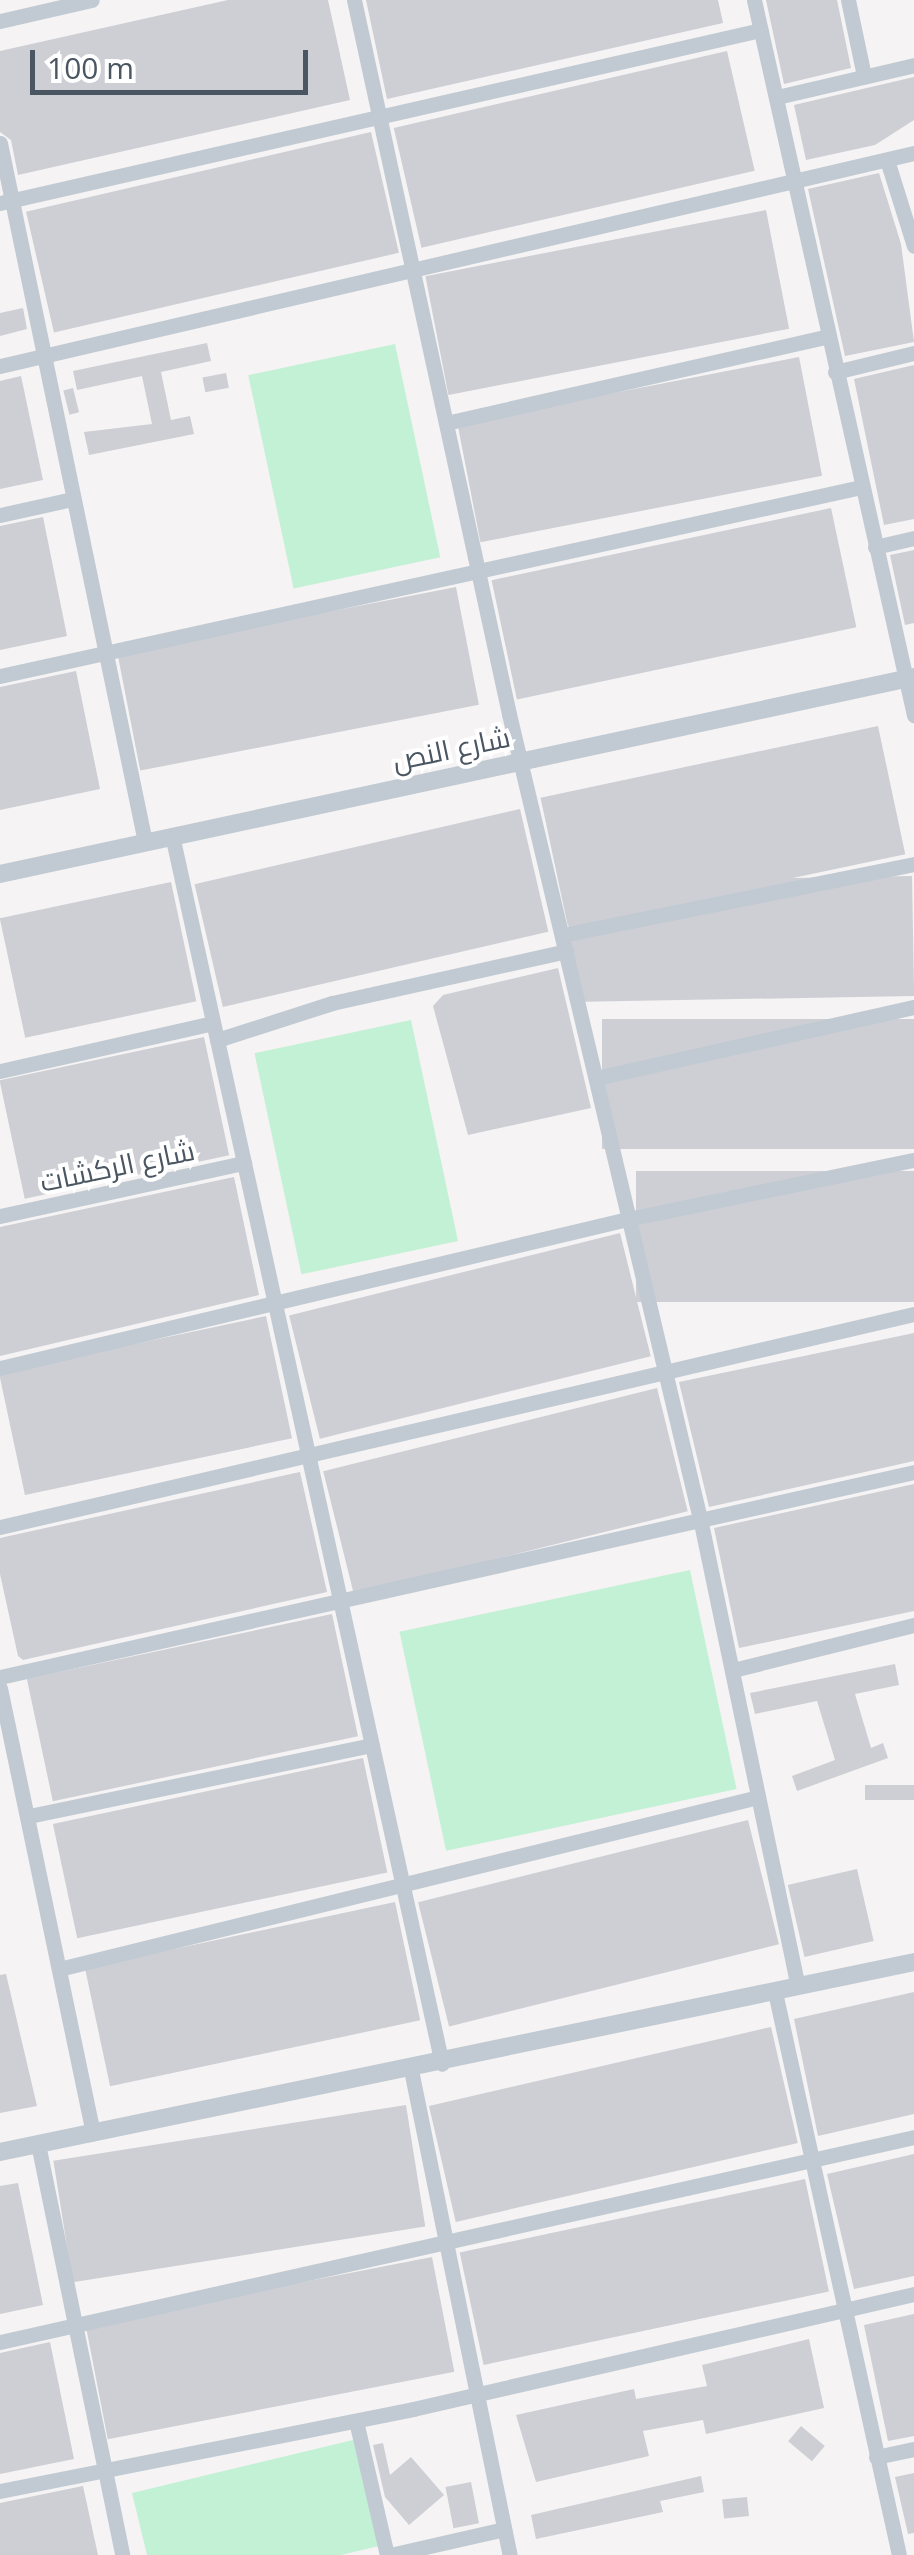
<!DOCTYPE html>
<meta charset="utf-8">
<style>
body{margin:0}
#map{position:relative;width:914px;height:2555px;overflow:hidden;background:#f5f3f3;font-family:"Open Sans",Cairo,sans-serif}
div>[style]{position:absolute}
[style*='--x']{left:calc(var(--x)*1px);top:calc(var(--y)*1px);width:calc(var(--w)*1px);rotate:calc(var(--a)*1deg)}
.green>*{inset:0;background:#c3f1d5;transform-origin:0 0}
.building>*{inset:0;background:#cdcfd5;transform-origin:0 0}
.minor>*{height:15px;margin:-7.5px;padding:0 7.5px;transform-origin:7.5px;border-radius:7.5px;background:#c1cad2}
.tertiary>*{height:18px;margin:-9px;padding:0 9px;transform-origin:9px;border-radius:9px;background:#c1cad2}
span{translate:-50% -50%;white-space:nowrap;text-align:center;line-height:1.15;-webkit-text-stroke:8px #fff;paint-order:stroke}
.street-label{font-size:28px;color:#4a5661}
.scale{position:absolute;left:30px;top:50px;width:278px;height:45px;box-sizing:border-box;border:5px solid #4a5661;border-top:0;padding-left:12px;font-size:30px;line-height:35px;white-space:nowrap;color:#4a5661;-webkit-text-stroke:8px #fff;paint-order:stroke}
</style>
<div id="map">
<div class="green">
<div style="left:395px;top:344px;width:218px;height:150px;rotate:78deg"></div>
<div style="left:411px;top:1020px;width:226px;height:160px;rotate:78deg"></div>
<div style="left:690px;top:1570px;width:224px;height:297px;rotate:78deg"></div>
<div style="clip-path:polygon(353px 2440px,379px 2546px,341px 2555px,147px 2555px,132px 2493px)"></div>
</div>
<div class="building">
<div style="clip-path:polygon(228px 0,328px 0,350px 100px,18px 175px,11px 140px,0 132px,0 51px)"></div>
<div style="clip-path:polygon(366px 0,718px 0,723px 23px,387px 99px)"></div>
<div style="clip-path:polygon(766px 0,837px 0,851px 68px,784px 84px)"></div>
<div style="left:727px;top:51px;width:123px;height:342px;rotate:77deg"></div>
<div style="clip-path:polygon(914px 77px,914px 120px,875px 145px,806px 160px,794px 105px)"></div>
<div style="left:371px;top:132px;width:124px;height:354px;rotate:77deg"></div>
<div style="clip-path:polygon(879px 173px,901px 244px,914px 342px,845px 356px,808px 189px)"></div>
<div style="left:766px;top:210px;width:121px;height:347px;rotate:79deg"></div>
<div style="clip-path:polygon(23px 308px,27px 329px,0 336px,0 313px)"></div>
<div style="clip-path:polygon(207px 343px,211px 361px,161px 372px,171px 420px,190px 416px,194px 434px,89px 455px,84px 432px,152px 424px,142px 376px,77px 390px,73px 371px)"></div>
<div style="left:799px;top:357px;width:121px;height:348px;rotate:79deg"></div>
<div style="clip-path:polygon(914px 365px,914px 519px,884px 525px,854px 379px)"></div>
<div style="left:226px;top:373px;width:15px;height:24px;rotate:79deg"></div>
<div style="clip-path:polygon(21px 376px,43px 480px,0 489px,0 381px)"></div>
<div style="left:73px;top:388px;width:25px;height:10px;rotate:76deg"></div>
<div style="left:831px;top:508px;width:122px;height:347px;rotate:78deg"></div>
<div style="clip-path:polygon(43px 517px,67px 636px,0 650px,0 526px)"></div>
<div style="clip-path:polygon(914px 550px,914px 623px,905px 625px,890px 555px)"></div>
<div style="left:456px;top:587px;width:120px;height:345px;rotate:79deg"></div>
<div style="clip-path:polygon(76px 671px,100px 789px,0 810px,0 687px)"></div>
<div style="left:878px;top:726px;width:131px;height:345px;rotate:78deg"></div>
<div style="left:520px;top:809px;width:126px;height:334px;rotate:77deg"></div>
<div style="left:912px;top:876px;width:120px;height:344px;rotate:89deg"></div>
<div style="left:171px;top:882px;width:122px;height:175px;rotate:78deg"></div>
<div style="clip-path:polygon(558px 968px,591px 1108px,468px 1135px,433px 1006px,443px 995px)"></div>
<div style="left:914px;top:1019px;width:130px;height:312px;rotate:90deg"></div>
<div style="left:204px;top:1037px;width:121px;height:209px;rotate:78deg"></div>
<div style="left:914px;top:1171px;width:131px;height:278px;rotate:90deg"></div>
<div style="clip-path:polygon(234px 1177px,259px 1295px,0 1356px,0 1227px)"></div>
<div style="left:620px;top:1233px;width:127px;height:341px;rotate:76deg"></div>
<div style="left:266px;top:1316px;width:125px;height:273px;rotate:78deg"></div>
<div style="clip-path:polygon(914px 1333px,914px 1461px,709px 1507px,679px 1382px)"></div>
<div style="left:657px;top:1388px;width:127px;height:344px;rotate:76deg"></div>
<div style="clip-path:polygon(300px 1472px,327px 1592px,23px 1660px,18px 1656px,0 1574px,0 1538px)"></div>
<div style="clip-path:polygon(914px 1484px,914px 1611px,739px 1648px,714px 1528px)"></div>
<div style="left:332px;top:1614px;width:125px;height:312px;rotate:78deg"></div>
<div style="clip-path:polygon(895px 1664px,899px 1685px,855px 1694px,871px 1748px,883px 1743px,888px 1758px,797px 1791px,792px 1776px,835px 1760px,817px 1701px,755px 1714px,750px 1693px)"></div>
<div style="left:363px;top:1758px;width:117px;height:317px;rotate:78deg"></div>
<div style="left:914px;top:1785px;width:15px;height:49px;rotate:90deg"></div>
<div style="left:748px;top:1820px;width:128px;height:340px;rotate:76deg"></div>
<div style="left:857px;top:1869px;width:74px;height:71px;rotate:77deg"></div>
<div style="left:395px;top:1902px;width:121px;height:317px;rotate:78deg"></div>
<div style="clip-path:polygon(6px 1974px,37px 2106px,0 2113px,0 1975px)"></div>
<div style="clip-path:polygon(914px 1992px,914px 2114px,818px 2136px,794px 2019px)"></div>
<div style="left:771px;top:2027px;width:119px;height:351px;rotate:77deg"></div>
<div style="left:406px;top:2105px;width:123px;height:357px;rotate:81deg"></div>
<div style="clip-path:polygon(914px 2154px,914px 2276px,854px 2289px,827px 2174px)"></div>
<div style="left:805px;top:2179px;width:115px;height:353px;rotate:78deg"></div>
<div style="clip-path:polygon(18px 2183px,43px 2305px,0 2314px,0 2186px)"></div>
<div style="left:432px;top:2257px;width:117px;height:353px;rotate:79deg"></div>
<div style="clip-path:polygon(914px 2314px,914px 2436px,888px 2441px,864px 2325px)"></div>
<div style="clip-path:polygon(809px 2339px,824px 2408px,706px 2434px,703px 2420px,643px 2431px,649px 2456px,536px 2482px,516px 2415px,634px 2389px,636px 2399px,707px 2386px,702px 2365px)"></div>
<div style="clip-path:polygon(50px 2342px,74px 2459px,0 2474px,0 2353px)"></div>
<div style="left:801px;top:2426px;width:31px;height:20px;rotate:40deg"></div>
<div style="clip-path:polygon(383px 2443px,390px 2475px,411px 2457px,444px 2495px,409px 2525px,385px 2497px,373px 2445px)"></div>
<div style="clip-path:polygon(914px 2473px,914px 2533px,908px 2534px,895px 2477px)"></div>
<div style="clip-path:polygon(701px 2476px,704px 2492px,660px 2501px,663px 2512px,536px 2539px,531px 2515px)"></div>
<div style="left:471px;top:2482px;width:42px;height:26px;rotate:79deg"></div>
<div style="clip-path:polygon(83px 2486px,98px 2555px,0 2555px,0 2503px)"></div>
<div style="left:747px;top:2497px;width:19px;height:25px;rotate:84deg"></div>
</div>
<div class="minor">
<div style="--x:354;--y:0;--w:731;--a:77.75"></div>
<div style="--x:509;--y:714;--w:831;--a:76.65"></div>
<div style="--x:701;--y:1523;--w:473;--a:78.2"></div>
<div style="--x:754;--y:0;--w:733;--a:77.39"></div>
<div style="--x:848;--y:0;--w:78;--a:78.1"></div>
<div style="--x:0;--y:21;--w:94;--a:-12.9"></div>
<div style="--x:777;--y:97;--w:141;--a:-13.1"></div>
<div style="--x:0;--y:143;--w:714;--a:78.28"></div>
<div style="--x:887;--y:160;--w:90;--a:72.6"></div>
<div style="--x:0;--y:203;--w:780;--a:-12.81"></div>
<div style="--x:0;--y:366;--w:938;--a:-13.12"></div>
<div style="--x:835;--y:372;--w:81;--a:-13.5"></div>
<div style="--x:446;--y:423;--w:389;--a:-12.8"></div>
<div style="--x:0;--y:515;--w:74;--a:-12.5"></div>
<div style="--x:875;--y:547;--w:40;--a:-13"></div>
<div style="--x:0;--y:676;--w:881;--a:-12.38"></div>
<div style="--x:172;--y:835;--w:1258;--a:77.61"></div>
<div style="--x:562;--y:935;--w:359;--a:-11.4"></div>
<div style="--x:217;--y:1040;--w:121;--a:-17.8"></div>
<div style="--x:332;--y:1003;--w:240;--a:-12.5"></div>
<div style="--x:0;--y:1071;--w:218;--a:-12.7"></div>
<div style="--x:596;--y:1078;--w:326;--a:-12.6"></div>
<div style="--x:0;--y:1216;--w:250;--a:-12.3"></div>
<div style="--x:0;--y:1368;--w:645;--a:-13.35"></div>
<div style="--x:628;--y:1219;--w:292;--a:-11.7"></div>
<div style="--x:0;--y:1527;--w:938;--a:-13.12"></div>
<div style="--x:733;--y:1670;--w:187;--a:-14"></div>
<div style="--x:0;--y:1677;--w:937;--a:-12.64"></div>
<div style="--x:0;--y:1688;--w:455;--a:78.2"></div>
<div style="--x:29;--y:1816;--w:350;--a:-11.7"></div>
<div style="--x:59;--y:1969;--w:720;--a:-13.82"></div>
<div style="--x:775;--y:1992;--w:576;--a:77.58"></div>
<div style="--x:411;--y:2070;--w:495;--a:78.5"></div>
<div style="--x:38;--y:2144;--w:419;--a:78.4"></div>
<div style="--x:0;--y:2342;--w:937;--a:-12.64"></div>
<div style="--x:356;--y:2421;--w:138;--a:77"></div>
<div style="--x:876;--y:2457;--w:39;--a:-12"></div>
<div style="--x:0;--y:2491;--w:421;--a:-11.2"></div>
<div style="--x:413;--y:2409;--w:514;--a:-12.93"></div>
<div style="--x:390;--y:2555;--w:117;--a:-12.8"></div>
</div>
<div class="tertiary">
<div style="--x:0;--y:874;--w:935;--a:-12.16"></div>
<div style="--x:0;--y:2152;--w:934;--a:-11.74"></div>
</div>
<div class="street-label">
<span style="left:451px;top:748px;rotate:-12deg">شارع النص</span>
<span style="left:117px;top:1165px;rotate:-12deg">شارع الركشات</span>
</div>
<div class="scale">100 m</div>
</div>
